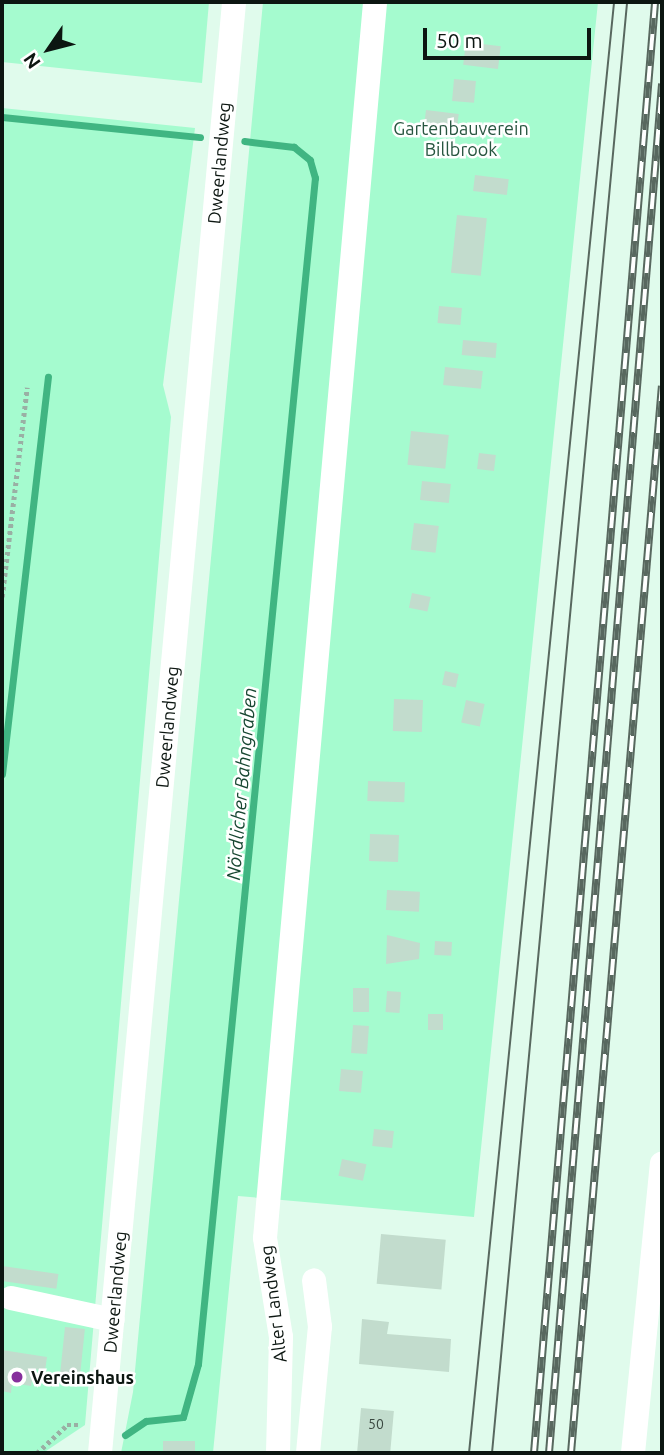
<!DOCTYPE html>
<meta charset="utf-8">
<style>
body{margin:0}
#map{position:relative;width:664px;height:1455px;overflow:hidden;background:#e0fbec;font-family:Ubuntu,sans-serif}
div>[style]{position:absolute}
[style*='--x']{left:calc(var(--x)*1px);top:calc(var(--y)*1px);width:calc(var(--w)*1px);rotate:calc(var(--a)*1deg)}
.green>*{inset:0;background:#a5fbcf}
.stream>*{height:7px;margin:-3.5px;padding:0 3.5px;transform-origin:3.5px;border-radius:3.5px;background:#40b582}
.building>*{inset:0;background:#c2dccd;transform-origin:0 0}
.path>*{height:4.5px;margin-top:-2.25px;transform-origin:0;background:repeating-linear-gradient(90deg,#9aafa4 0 3.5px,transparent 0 7px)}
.minor>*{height:24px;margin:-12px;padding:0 12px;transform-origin:12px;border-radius:12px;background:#fff}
.tram>*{height:2px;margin:-1px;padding:0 1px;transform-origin:1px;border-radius:1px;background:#58685f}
.rail>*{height:8px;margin-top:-4px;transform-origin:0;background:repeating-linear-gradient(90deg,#fff 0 16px,#58685f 0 32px);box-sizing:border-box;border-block:2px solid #58685f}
.dots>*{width:19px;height:19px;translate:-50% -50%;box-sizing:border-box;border:4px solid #fff;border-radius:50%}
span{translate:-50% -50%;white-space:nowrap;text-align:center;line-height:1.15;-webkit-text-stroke:5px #fff;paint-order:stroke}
.number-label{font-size:14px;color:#3a4840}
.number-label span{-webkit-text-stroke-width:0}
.park-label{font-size:18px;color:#285640}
.street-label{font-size:18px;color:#0c1611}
.poi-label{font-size:18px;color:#0c1611;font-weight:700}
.left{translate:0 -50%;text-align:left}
.water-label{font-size:19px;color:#174732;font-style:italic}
.frame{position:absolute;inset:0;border:4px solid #0c1611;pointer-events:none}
.north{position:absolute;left:14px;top:14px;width:70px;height:70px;-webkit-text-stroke:5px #fff;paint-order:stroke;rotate:235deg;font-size:19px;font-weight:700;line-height:28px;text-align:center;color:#0c1611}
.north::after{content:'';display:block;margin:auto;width:24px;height:32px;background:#0c1611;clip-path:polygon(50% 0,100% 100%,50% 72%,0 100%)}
.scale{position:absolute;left:423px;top:28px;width:168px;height:32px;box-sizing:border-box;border:4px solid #0c1611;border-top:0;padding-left:9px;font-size:21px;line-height:24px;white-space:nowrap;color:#0c1611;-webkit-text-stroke:5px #fff;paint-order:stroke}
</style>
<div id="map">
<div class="green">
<div style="clip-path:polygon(2px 2px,209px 2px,202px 83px,2px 62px)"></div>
<div style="clip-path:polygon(263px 2px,598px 2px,474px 1217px,238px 1196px,213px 1453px,121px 1453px,133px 1392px)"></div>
<div style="clip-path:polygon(2px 108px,195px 128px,163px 385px,171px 417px,85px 1425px,43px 1453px,2px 1453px)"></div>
</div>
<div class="stream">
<div style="--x:2;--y:117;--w:199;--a:5.8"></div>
<div style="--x:2;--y:774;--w:400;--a:-83.4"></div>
<div style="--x:125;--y:1435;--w:25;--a:-34"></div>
<div style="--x:146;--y:1421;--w:37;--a:-6"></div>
<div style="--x:183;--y:1417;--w:55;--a:-74.2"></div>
<div style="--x:198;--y:1364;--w:1192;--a:-84.37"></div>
<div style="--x:315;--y:178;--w:19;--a:-106"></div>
<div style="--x:310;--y:160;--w:21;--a:-141"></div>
<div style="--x:294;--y:147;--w:50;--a:-173.2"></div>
</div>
<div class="building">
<div style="left:466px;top:42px;width:35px;height:23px;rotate:7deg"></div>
<div style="left:454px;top:79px;width:22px;height:22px;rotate:5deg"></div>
<div style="left:426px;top:110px;width:33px;height:16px;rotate:7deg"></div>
<div style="left:475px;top:175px;width:34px;height:16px;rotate:7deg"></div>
<div style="left:457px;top:215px;width:30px;height:58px;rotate:6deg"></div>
<div style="left:439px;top:306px;width:23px;height:17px;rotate:5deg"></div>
<div style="left:463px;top:340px;width:34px;height:15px;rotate:5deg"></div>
<div style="left:445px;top:367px;width:38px;height:18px;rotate:6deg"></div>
<div style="left:411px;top:431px;width:38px;height:34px;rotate:6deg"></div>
<div style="left:479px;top:453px;width:17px;height:16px;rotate:7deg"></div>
<div style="left:422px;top:481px;width:29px;height:19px;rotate:6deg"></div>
<div style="left:414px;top:523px;width:25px;height:27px;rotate:7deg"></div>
<div style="left:412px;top:593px;width:19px;height:15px;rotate:12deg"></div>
<div style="left:445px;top:671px;width:14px;height:14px;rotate:12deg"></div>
<div style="left:394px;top:699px;width:29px;height:32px;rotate:2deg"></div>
<div style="left:466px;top:700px;width:19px;height:23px;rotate:12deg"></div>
<div style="left:368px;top:781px;width:37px;height:20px;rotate:2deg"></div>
<div style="left:370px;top:834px;width:29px;height:27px;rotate:2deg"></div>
<div style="left:387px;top:890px;width:33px;height:20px;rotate:3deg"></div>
<div style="clip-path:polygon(387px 935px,420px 943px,419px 959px,386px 964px)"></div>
<div style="left:435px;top:941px;width:17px;height:14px;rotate:3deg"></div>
<div style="left:353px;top:988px;width:16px;height:24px"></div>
<div style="left:387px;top:991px;width:14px;height:21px;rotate:4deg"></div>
<div style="left:428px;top:1014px;width:15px;height:16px"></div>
<div style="left:353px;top:1025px;width:16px;height:28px;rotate:4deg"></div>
<div style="left:341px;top:1069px;width:22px;height:22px;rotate:5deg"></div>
<div style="left:374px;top:1129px;width:20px;height:17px;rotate:6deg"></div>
<div style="left:342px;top:1159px;width:25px;height:17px;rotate:12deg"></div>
<div style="left:381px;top:1234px;width:65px;height:50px;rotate:5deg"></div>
<div style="left:2px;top:1266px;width:57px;height:15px;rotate:8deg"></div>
<div style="clip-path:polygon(362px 1319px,389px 1322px,387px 1334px,451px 1339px,449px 1372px,359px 1364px)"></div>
<div style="left:65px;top:1327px;width:20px;height:50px;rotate:6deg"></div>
<div style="clip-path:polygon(2px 1350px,47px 1357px,45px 1371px,34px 1369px,31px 1386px,12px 1383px,11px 1393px,2px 1391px)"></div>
<div style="left:361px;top:1408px;width:33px;height:45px;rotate:5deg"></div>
<div style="left:163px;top:1441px;width:32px;height:12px"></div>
</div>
<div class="path">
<div style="--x:2;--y:597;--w:211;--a:-83.2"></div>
<div style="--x:37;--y:1453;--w:41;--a:-43"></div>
<div style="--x:67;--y:1425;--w:14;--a:0"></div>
</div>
<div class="minor">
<div style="--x:11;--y:1298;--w:104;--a:12.2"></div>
<div style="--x:100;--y:1453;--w:1457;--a:-84.72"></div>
<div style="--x:278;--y:1453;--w:116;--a:-88.5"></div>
<div style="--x:281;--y:1337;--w:100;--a:-99.2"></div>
<div style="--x:265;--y:1238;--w:1241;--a:-84.91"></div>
<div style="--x:308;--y:1453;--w:127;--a:-84.6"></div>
<div style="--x:320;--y:1327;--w:47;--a:-97.3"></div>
<div style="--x:633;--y:1453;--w:291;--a:-84.3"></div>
</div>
<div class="tram">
<div style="--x:469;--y:1453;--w:1458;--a:-84.29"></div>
<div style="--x:492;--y:1453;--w:1457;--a:-84.68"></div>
</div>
<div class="rail">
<div style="--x:534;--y:1453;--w:1456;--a:-85.23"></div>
<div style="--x:549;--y:1453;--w:1374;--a:-85.28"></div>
<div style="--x:571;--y:1453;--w:1071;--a:-85.13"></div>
</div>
<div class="dots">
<div style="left:17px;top:1377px;background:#862f9c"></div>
</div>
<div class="number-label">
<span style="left:376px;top:1424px">50</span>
</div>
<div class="park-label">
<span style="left:461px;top:139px">Gartenbauverein<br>Billbrook</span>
</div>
<div class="street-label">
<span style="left:219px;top:163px;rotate:-85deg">Dweerlandweg</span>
<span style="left:167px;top:727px;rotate:-85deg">Dweerlandweg</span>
<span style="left:115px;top:1292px;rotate:-85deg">Dweerlandweg</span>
<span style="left:273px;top:1304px;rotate:-97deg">Alter Landweg</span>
</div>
<div class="poi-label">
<span class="left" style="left:31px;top:1377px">Vereinshaus</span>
</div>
<div class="water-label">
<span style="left:242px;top:784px;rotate:-85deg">Nördlicher Bahngraben</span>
</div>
<div class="frame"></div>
<div class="north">N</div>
<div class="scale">50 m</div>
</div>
